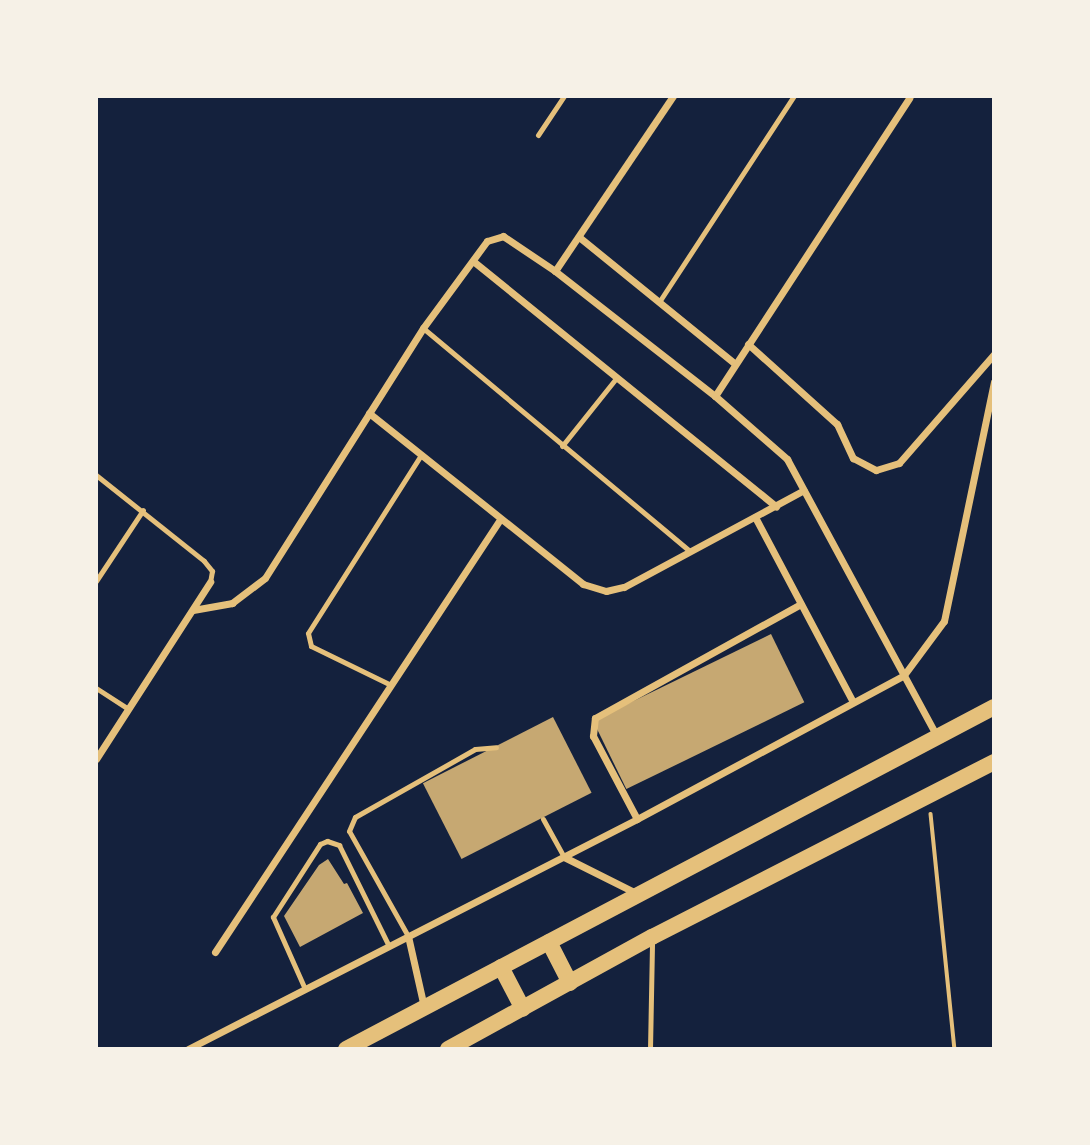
<!DOCTYPE html>
<style>
body{margin:0}
#map{position:relative;width:1090px;height:1145px;overflow:hidden;background:#14213d;font-family:Arial,sans-serif}
div>[style]{position:absolute}
[style*='--x']{left:calc(var(--x)*1px);top:calc(var(--y)*1px);width:calc(var(--w)*1px);rotate:calc(var(--a)*1deg)}
.building>*{inset:0;background:#c6a872;transform-origin:0 0}
.path>*{height:3.5px;margin:-1.75px;padding:0 1.75px;transform-origin:1.75px;border-radius:1.75px;background:#e5c07b}
.service>*{height:5px;margin:-2.5px;padding:0 2.5px;transform-origin:2.5px;border-radius:2.5px;background:#e5c07b}
.minor>*{height:7px;margin:-3.5px;padding:0 3.5px;transform-origin:3.5px;border-radius:3.5px;background:#e5c07b}
.primary>*{height:16px;margin:-8px;padding:0 8px;transform-origin:8px;border-radius:8px;background:#e5c07b}
span{translate:-50% -50%;white-space:nowrap;text-align:center;line-height:1.15;-webkit-text-stroke:5px #f6f1e7;paint-order:stroke}
.frame{position:absolute;inset:0;border:98px solid #f6f1e7;pointer-events:none}
</style>
<div id="map">
<div class="building">
<div style="left:771px;top:634px;width:76px;height:198px;rotate:64deg"></div>
<div style="left:553px;top:717px;width:85px;height:146px;rotate:63deg"></div>
<div style="clip-path:polygon(328px 859px,344px 884px,347px 883px,363px 913px,300px 947px,284px 916px,319px 865px)"></div>
</div>
<div class="path">
<div style="--x:931;--y:814;--w:236;--a:84.2"></div>
</div>
<div class="service">
<div style="--x:538;--y:135;--w:47;--a:-56.3"></div>
<div style="--x:659;--y:302;--w:246;--a:-56.8"></div>
<div style="--x:423;--y:328;--w:348;--a:39.9"></div>
<div style="--x:562;--y:446;--w:88;--a:-51.4"></div>
<div style="--x:96;--y:475;--w:138;--a:38.5"></div>
<div style="--x:204;--y:561;--w:13;--a:51"></div>
<div style="--x:212;--y:571;--w:11;--a:100"></div>
<div style="--x:96;--y:581;--w:85;--a:-56.5"></div>
<div style="--x:391;--y:685;--w:89;--a:-154"></div>
<div style="--x:311;--y:646;--w:13;--a:-103"></div>
<div style="--x:308;--y:633;--w:211;--a:-57.6"></div>
<div style="--x:96;--y:688;--w:38;--a:33"></div>
<div style="--x:543;--y:819;--w:43;--a:61.1"></div>
<div style="--x:408;--y:936;--w:120;--a:-119.3"></div>
<div style="--x:349;--y:831;--w:15;--a:-67"></div>
<div style="--x:355;--y:817;--w:138;--a:-29.5"></div>
<div style="--x:475;--y:749;--w:21;--a:-5"></div>
<div style="--x:305;--y:989;--w:79;--a:-114"></div>
<div style="--x:273;--y:917;--w:87;--a:-57.2"></div>
<div style="--x:320;--y:844;--w:8;--a:-23"></div>
<div style="--x:327;--y:841;--w:13;--a:18"></div>
<div style="--x:339;--y:845;--w:113;--a:63.7"></div>
<div style="--x:650;--y:1049;--w:109;--a:-88.9"></div>
</div>
<div class="minor">
<div style="--x:579;--y:237;--w:201;--a:39.1"></div>
<div style="--x:473;--y:261;--w:390;--a:39"></div>
<div style="--x:555;--y:271;--w:211;--a:-56"></div>
<div style="--x:748;--y:344;--w:120;--a:42"></div>
<div style="--x:837;--y:424;--w:38;--a:65"></div>
<div style="--x:853;--y:458;--w:26;--a:28"></div>
<div style="--x:876;--y:470;--w:24;--a:-17"></div>
<div style="--x:899;--y:463;--w:145;--a:-48.9"></div>
<div style="--x:715;--y:396;--w:356;--a:-56.9"></div>
<div style="--x:369;--y:413;--w:274;--a:38.6"></div>
<div style="--x:583;--y:584;--w:24;--a:17"></div>
<div style="--x:606;--y:591;--w:18;--a:-13"></div>
<div style="--x:624;--y:587;--w:204;--a:-28.3"></div>
<div style="--x:755;--y:517;--w:209;--a:62.1"></div>
<div style="--x:193;--y:610;--w:40;--a:-10"></div>
<div style="--x:232;--y:603;--w:41;--a:-37.1"></div>
<div style="--x:265;--y:578;--w:296;--a:-57.7"></div>
<div style="--x:423;--y:328;--w:108;--a:-53.7"></div>
<div style="--x:487;--y:241;--w:17;--a:-17"></div>
<div style="--x:503;--y:236;--w:63;--a:33.9"></div>
<div style="--x:555;--y:271;--w:203;--a:38"></div>
<div style="--x:715;--y:396;--w:96;--a:41.2"></div>
<div style="--x:787;--y:459;--w:315;--a:61.6"></div>
<div style="--x:96;--y:759;--w:211;--a:-57.2"></div>
<div style="--x:637;--y:819;--w:94;--a:-117.9"></div>
<div style="--x:593;--y:736;--w:18;--a:-84"></div>
<div style="--x:595;--y:718;--w:235;--a:-29"></div>
<div style="--x:564;--y:857;--w:83;--a:26.6"></div>
<div style="--x:408;--y:936;--w:73;--a:77.3"></div>
<div style="--x:215;--y:952;--w:516;--a:-56.62"></div>
<div style="--x:188;--y:1049;--w:504;--a:-27.12"></div>
<div style="--x:637;--y:819;--w:303;--a:-28.3"></div>
<div style="--x:904;--y:675;--w:67;--a:-53.5"></div>
<div style="--x:944;--y:621;--w:244;--a:-78.2"></div>
</div>
<div class="primary">
<div style="--x:549;--y:942;--w:46;--a:62.9"></div>
<div style="--x:501;--y:967;--w:47;--a:62.4"></div>
<div style="--x:346;--y:1049;--w:733;--a:-27.82"></div>
<div style="--x:448;--y:1049;--w:233;--a:-28.8"></div>
<div style="--x:652;--y:937;--w:384;--a:-27.1"></div>
</div>
<div class="frame"></div>
</div>
